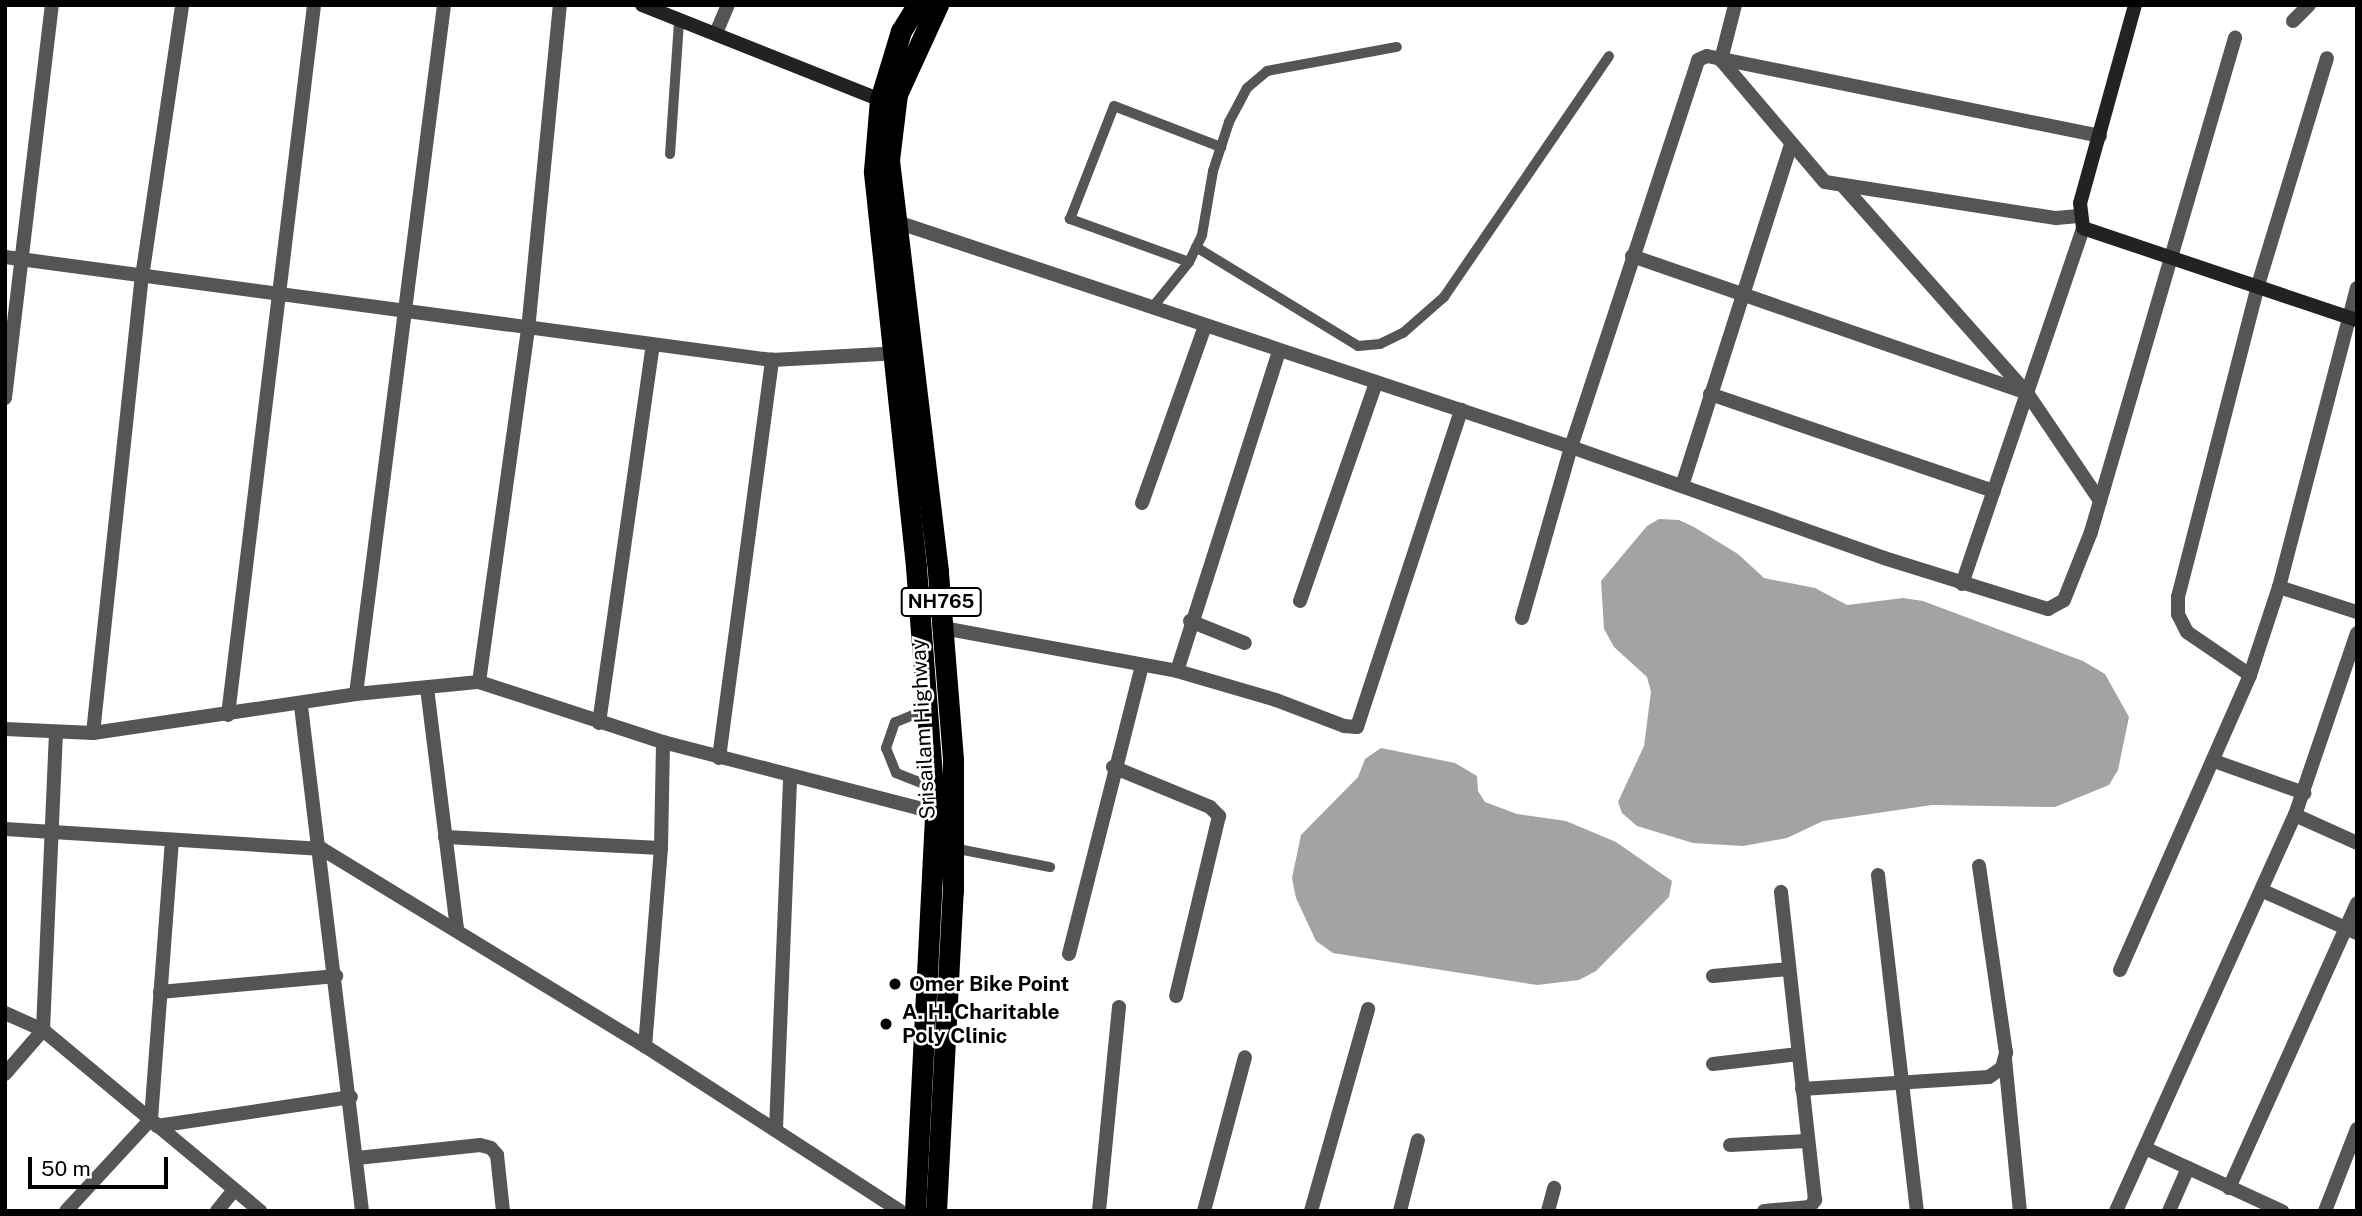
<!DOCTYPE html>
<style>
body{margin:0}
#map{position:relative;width:2362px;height:1216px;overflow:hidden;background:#fff;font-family:"Public Sans",sans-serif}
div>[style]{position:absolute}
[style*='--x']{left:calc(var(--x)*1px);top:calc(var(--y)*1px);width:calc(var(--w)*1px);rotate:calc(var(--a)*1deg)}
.water>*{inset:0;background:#a3a3a3}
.lane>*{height:10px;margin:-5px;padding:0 5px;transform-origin:5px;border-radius:5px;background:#555}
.street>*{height:14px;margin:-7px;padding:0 7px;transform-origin:7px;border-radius:7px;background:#555}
.secondary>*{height:14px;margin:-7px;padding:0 7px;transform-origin:7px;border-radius:7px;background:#222}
.highway>*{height:21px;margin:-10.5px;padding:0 10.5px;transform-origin:10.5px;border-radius:10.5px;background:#000}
.dots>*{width:19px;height:19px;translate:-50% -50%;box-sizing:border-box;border:4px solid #fff;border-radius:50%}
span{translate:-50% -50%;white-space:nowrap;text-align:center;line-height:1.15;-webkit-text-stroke:5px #fff;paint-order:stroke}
.shield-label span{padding:2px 5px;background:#fff;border:2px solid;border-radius:5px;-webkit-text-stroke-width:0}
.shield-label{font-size:19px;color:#000;font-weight:700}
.street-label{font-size:21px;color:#000}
.poi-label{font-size:21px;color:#000;font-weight:700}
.left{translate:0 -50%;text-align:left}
.frame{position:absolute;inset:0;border:7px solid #000;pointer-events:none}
.scale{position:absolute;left:28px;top:1157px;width:140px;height:32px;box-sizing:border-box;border:4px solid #000;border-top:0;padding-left:9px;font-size:21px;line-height:24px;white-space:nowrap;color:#000;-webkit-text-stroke:5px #fff;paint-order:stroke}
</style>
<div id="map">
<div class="water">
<div style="clip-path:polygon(1659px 519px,1679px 520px,1694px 527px,1738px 554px,1764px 578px,1815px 588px,1847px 605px,1903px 598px,1923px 601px,2083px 661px,2105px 674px,2129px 717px,2118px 770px,2109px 785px,2055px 807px,1932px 805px,1823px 821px,1787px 838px,1743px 846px,1693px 843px,1637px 826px,1622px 813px,1618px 802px,1644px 746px,1651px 692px,1647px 677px,1614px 647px,1604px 629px,1601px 581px,1647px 526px)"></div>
<div style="clip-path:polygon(1381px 748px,1455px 763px,1477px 776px,1478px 791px,1485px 802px,1517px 814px,1566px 821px,1616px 842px,1672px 881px,1669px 897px,1596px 971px,1579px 980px,1537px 985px,1333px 953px,1316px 941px,1296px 898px,1292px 878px,1301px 835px,1358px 777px,1365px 759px)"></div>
</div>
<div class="lane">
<div style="--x:670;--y:154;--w:133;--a:-86.1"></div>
<div style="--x:1196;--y:247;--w:190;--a:31.4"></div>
<div style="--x:1358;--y:346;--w:22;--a:-5"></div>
<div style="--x:1380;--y:344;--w:25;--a:-26"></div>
<div style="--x:1403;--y:333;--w:55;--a:-41.3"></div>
<div style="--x:1444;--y:297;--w:292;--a:-55.6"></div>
<div style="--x:1189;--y:262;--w:127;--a:-160.1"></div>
<div style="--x:1070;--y:219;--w:121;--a:-68.7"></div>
<div style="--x:1114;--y:106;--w:115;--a:21"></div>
<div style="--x:1152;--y:308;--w:59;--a:-51.2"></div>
<div style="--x:1189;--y:262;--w:30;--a:-64"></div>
<div style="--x:1202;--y:235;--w:65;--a:-80.2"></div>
<div style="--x:1213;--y:171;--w:52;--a:-71.9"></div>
<div style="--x:1229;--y:122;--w:38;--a:-62"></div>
<div style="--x:1247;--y:88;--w:26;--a:-40"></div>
<div style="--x:1267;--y:71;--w:132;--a:-10.5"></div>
<div style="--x:928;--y:709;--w:35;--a:158"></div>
<div style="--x:895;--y:722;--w:28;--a:109"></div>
<div style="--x:886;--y:748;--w:27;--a:68"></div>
<div style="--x:896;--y:773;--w:41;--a:21.5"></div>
<div style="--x:953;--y:848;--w:99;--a:11.1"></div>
</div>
<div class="street">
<div style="--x:1735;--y:5;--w:57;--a:104.3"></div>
<div style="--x:1721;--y:60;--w:160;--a:49.6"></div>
<div style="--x:1825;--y:182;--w:234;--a:8.9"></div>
<div style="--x:2056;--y:218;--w:23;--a:-5"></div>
<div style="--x:2293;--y:21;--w:23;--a:-45"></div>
<div style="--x:716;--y:33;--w:30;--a:-67"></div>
<div style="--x:1844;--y:187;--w:276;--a:48.4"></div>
<div style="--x:2027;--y:393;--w:130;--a:55.9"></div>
<div style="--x:894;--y:221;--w:714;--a:18.46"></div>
<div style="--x:1571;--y:447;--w:332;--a:19.5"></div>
<div style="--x:1884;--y:558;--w:172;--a:17.3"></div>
<div style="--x:2048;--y:609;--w:18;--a:-29"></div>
<div style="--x:2064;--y:600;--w:73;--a:-68.3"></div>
<div style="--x:2091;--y:532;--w:515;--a:-73.75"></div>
<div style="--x:1632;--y:256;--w:418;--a:19.1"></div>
<div style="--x:5;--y:257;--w:774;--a:7.65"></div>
<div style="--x:772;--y:360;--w:128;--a:-3.1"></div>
<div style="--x:1710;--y:394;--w:300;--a:18.9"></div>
<div style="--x:5;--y:398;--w:396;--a:-83.2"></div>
<div style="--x:1682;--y:486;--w:358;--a:-72.3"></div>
<div style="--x:1142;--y:503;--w:188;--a:-70.4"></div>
<div style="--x:1962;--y:584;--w:376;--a:-71.2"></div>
<div style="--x:2279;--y:587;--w:82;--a:17.8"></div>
<div style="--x:1300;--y:601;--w:231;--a:-70.8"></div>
<div style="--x:1522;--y:618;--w:178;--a:-74"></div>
<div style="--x:1571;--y:447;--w:407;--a:-71.8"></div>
<div style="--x:1698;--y:60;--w:10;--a:-24"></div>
<div style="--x:1707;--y:56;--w:401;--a:11.5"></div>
<div style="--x:1190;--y:621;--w:59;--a:21.8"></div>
<div style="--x:943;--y:628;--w:238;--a:10.4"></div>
<div style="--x:1177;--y:671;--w:336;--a:-72.3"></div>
<div style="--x:1177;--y:671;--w:103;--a:16.3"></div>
<div style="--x:1276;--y:700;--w:73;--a:20.9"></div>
<div style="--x:1344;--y:726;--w:13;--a:4"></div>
<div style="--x:1357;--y:727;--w:334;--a:-71.8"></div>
<div style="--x:2250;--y:675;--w:76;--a:-145.7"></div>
<div style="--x:2187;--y:632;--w:20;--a:-117"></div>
<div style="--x:2178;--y:614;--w:17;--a:-90"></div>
<div style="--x:2178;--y:597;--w:322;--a:-75.6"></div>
<div style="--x:2258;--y:285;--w:237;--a:-73.1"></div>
<div style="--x:479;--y:682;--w:355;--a:-82.1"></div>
<div style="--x:528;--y:330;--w:327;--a:-84.4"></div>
<div style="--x:427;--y:688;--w:243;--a:82.9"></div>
<div style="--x:356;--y:694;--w:695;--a:-82.72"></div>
<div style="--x:301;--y:706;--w:509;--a:83.11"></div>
<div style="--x:228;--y:715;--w:715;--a:-83.09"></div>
<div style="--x:599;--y:723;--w:382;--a:-81.9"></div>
<div style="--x:5;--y:729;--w:88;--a:2.6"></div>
<div style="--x:93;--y:733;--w:266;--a:-8.4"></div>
<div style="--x:356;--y:694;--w:124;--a:-5.6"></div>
<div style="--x:479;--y:682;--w:194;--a:18.1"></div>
<div style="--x:663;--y:742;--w:287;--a:14.5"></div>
<div style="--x:93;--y:733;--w:459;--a:-83.9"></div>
<div style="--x:142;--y:277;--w:275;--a:-81.6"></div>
<div style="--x:719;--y:758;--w:402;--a:-82.4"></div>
<div style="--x:2214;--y:761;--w:96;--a:19.6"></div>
<div style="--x:1113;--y:767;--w:105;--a:22.4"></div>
<div style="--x:1210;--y:807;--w:13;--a:45"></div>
<div style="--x:1219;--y:816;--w:185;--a:103.4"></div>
<div style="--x:2295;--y:815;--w:68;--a:24.3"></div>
<div style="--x:5;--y:829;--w:318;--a:3.6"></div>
<div style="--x:322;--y:849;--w:378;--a:31.4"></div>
<div style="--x:645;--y:1046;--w:304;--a:32.9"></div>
<div style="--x:445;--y:837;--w:216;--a:2.9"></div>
<div style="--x:661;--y:848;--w:199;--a:94.6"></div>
<div style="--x:661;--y:848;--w:106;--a:-88.9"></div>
<div style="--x:1878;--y:875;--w:338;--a:83.4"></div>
<div style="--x:2263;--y:891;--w:103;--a:24.1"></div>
<div style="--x:1069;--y:954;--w:298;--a:-75.8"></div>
<div style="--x:2120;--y:970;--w:322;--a:-66.2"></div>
<div style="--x:2250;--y:675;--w:93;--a:-71.8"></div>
<div style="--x:2279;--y:587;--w:309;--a:-75.4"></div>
<div style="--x:1713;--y:976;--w:76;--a:-5.3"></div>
<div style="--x:160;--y:992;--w:177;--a:-5.2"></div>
<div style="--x:5;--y:1013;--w:42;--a:24.1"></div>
<div style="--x:43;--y:1030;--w:283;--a:39.8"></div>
<div style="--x:2005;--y:1059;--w:153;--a:84.4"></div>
<div style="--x:1713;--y:1064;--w:86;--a:-6.7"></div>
<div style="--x:5;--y:1074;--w:58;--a:-49.2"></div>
<div style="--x:43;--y:1030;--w:296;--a:-87.5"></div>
<div style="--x:1802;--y:1089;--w:187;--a:-3.7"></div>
<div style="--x:1989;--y:1077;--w:16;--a:-35"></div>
<div style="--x:2002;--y:1068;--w:16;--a:-75"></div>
<div style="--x:2006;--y:1053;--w:189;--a:-98.2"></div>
<div style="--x:157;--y:1126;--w:196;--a:-8.5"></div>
<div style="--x:776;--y:1129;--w:351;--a:-87.7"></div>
<div style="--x:1730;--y:1145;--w:77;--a:-3"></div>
<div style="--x:2147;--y:1149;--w:149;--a:24.7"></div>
<div style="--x:357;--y:1158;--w:124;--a:-6"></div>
<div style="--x:480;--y:1145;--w:11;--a:15"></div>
<div style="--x:491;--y:1148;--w:9;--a:49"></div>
<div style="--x:497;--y:1155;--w:56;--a:83.9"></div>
<div style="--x:2229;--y:1188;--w:312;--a:-65.8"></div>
<div style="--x:66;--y:1211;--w:125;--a:-47.3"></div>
<div style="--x:151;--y:1119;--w:280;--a:-85.7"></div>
<div style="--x:217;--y:1211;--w:27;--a:-51"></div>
<div style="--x:1099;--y:1211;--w:205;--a:-84.4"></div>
<div style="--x:1204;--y:1211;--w:159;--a:-75.1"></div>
<div style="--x:1311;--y:1211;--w:210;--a:-74.2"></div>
<div style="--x:1400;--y:1211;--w:73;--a:-75.8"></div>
<div style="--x:1548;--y:1211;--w:24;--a:-75"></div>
<div style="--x:1764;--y:1211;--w:46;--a:-5"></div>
<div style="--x:1810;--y:1207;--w:9;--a:-54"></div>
<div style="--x:1815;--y:1200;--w:310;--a:-96.3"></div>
<div style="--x:2116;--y:1211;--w:435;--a:-65.7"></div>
<div style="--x:2295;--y:815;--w:192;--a:-71.2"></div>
<div style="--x:2169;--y:1211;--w:47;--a:-66.2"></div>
<div style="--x:2325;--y:1211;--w:88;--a:-68.7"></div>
</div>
<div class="secondary">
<div style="--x:642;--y:5;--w:265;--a:21.7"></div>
<div style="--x:2135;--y:5;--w:205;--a:105.5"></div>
<div style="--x:2080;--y:203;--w:25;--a:83"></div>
<div style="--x:2083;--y:228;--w:289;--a:18.6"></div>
</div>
<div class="highway">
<div style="--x:915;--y:1211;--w:398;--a:-87.1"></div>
<div style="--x:935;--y:814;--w:249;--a:-94.4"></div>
<div style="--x:916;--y:566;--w:397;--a:-96.1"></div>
<div style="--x:874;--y:171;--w:71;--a:-85.2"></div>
<div style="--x:880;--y:100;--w:72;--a:-73.1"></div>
<div style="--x:901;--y:31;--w:31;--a:-58"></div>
<div style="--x:936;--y:1211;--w:320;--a:-87"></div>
<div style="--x:953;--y:891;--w:132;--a:-90"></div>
<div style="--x:953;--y:759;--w:189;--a:-94.6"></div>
<div style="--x:938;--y:571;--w:414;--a:-96.8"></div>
<div style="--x:889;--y:160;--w:66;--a:-83.1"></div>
<div style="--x:897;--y:94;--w:98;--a:-65.3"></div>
</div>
<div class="dots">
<div style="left:895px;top:984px;background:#000"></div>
<div style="left:886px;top:1024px;background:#000"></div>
</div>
<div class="shield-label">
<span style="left:941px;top:602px">NH765</span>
</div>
<div class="street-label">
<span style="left:923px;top:729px;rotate:-93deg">Srisailam Highway</span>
</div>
<div class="poi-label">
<span class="left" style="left:909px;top:984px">Omer Bike Point</span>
<span class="left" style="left:902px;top:1024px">A. H. Charitable<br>Poly Clinic</span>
</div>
<div class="frame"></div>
<div class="scale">50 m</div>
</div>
